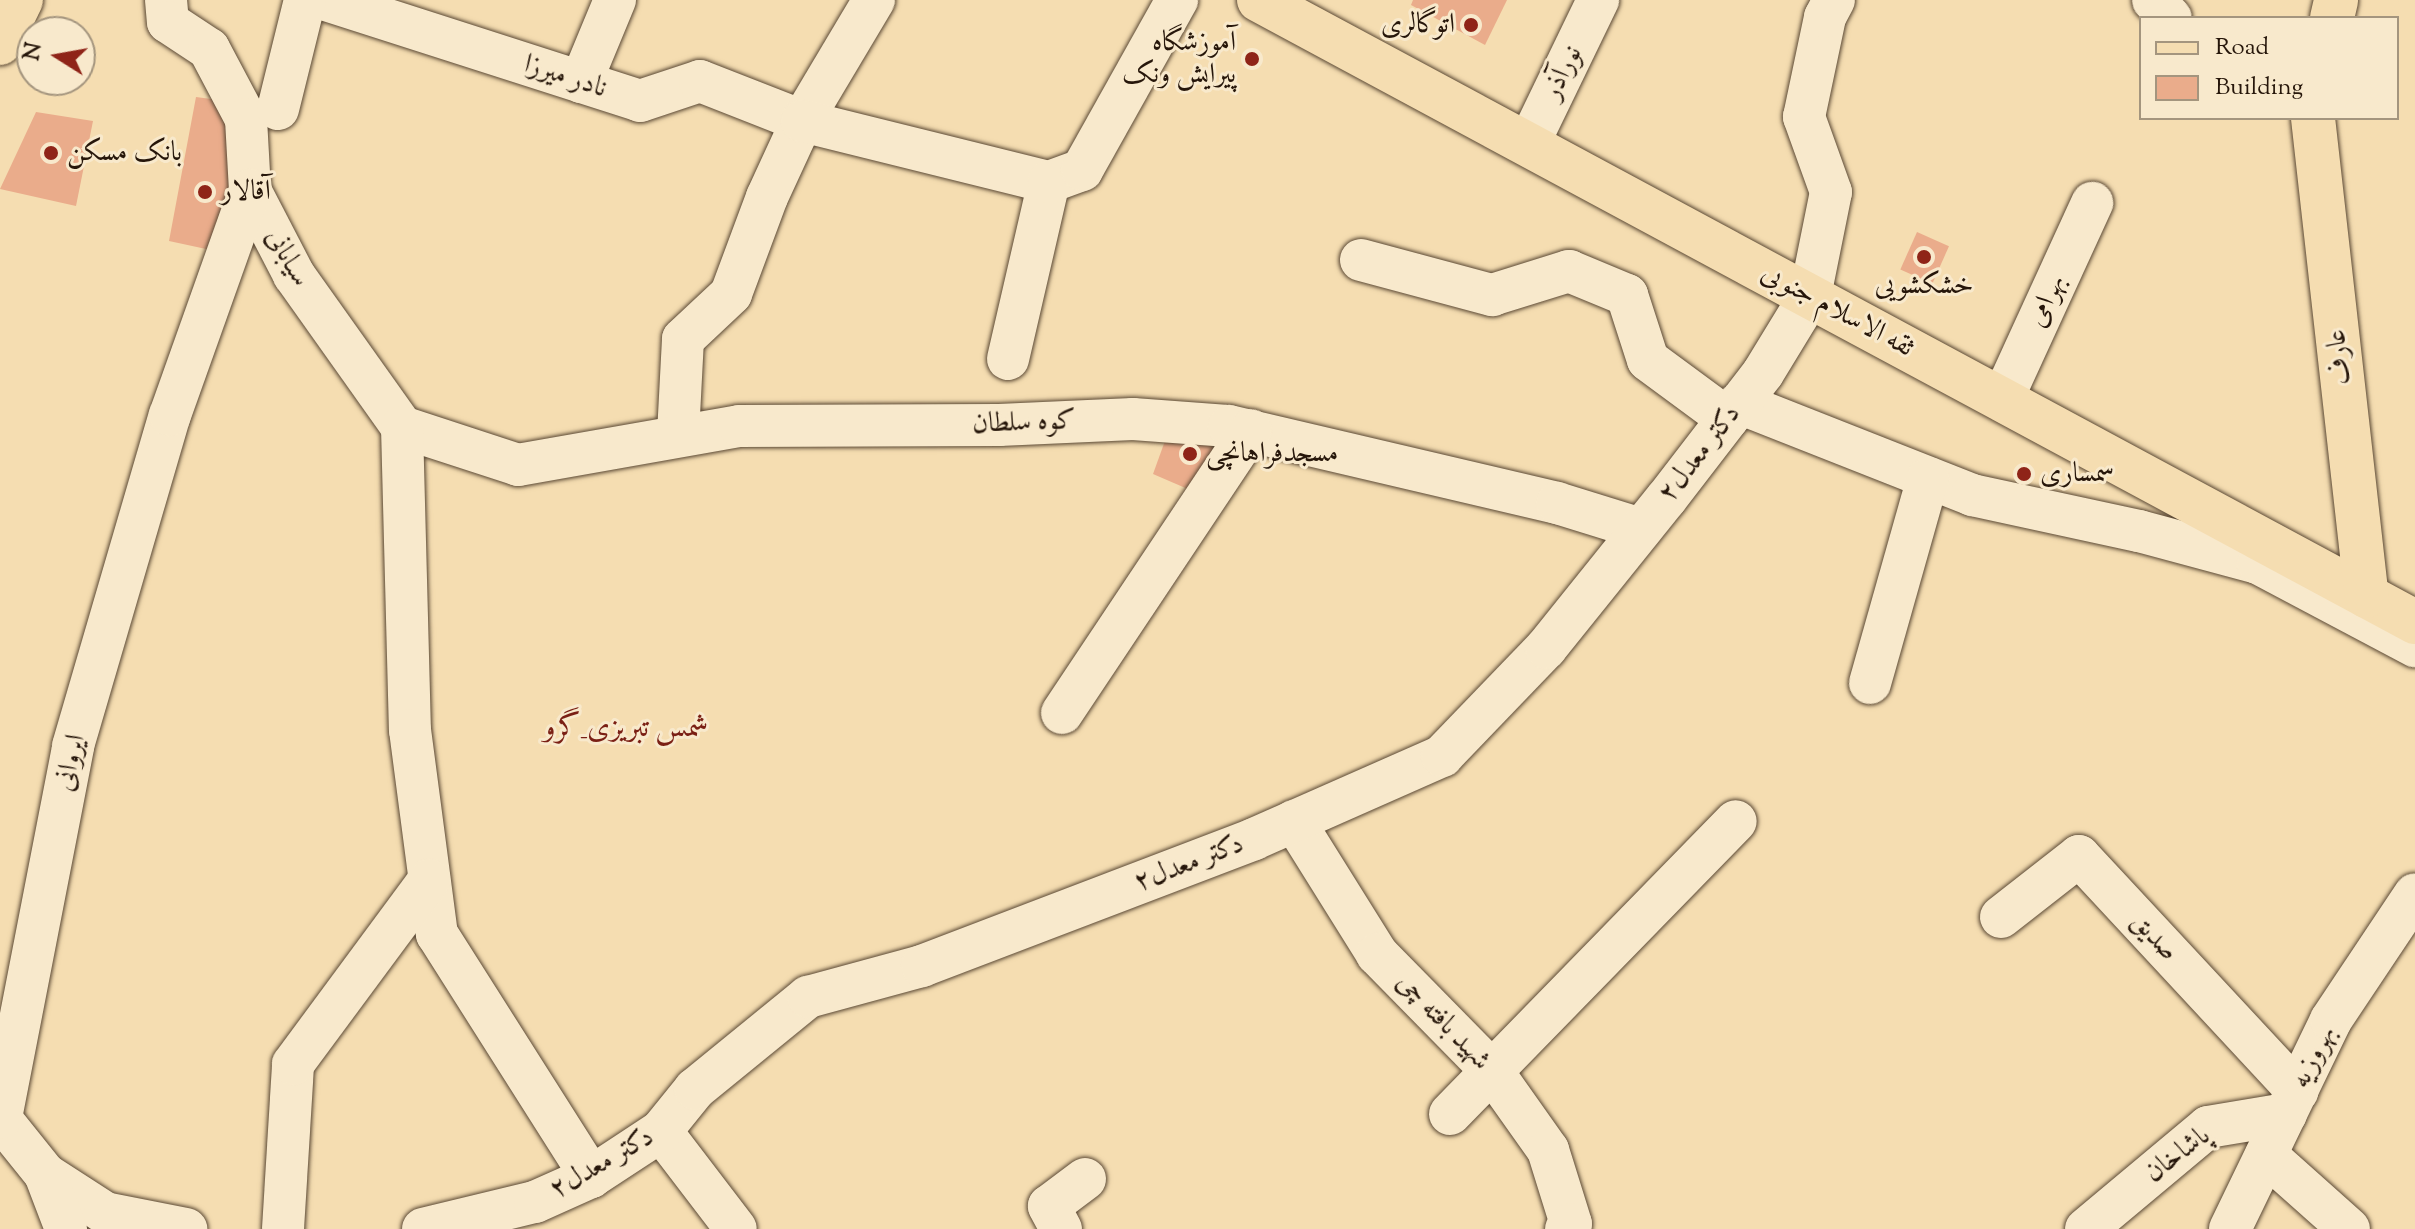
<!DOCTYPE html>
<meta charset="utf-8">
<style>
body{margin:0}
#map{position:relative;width:2415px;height:1229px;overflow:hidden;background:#f5ddb1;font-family:"Sorts Mill Goudy",Amiri,serif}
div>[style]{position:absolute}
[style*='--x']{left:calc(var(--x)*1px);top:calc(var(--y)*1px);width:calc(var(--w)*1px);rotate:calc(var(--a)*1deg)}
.building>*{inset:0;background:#eaac8b;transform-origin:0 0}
.roads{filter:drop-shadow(0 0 2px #5a4834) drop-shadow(0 0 2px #5a4834)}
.minor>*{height:42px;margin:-21px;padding:0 21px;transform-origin:21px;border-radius:21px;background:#f8e9cc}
.major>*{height:44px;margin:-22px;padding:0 22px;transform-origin:22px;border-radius:22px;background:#f5ddb1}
.dots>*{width:22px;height:22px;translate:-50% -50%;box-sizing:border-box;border:4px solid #f8e9cc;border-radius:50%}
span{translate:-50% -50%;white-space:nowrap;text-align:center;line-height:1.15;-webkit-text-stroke:6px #f8e9cc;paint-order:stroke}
.poi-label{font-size:28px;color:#26160a}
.right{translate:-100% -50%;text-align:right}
.left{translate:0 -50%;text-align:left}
.street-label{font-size:28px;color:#26160a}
.neighbourhood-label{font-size:30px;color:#7a1f14}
.legend{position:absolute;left:2139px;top:16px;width:260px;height:104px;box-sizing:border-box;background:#f8e9cc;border:2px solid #a4957e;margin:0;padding:10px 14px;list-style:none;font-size:24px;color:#26160a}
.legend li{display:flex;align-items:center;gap:16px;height:40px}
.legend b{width:40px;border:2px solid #a4957e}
.north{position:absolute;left:16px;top:16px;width:80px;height:80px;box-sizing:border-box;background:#f8e9cc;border:2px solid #a4957e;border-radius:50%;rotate:281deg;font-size:22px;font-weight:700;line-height:32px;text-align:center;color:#26160a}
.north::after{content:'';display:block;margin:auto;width:28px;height:36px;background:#8f2418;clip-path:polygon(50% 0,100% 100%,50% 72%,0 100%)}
</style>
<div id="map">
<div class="building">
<div style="clip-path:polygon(1413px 0,1507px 0,1485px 45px,1411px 5px)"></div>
<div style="clip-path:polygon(196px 97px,226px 101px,241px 144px,220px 252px,169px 241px)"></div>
<div style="clip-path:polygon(36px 112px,93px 121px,76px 206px,0 189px)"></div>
<div style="left:1917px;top:232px;width:35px;height:41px;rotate:24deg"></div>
<div style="clip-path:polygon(1170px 427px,1231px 434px,1197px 493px,1153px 474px)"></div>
</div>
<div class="roads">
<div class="minor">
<div style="--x:166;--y:0;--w:22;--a:85"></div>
<div style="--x:168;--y:22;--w:49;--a:33.4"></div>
<div style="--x:209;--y:49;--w:79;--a:62.1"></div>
<div style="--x:246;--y:119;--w:71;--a:86.8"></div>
<div style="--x:250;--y:190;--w:96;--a:62.6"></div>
<div style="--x:294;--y:275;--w:186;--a:54.6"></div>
<div style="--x:326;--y:0;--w:330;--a:17.8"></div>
<div style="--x:640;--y:101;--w:63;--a:-18.4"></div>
<div style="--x:700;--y:81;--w:110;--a:21.4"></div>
<div style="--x:802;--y:121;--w:84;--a:114.7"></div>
<div style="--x:767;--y:197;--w:103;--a:110.4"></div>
<div style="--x:731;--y:294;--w:66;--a:136.8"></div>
<div style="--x:683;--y:339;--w:97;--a:93"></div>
<div style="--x:874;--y:0;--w:141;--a:120.8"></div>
<div style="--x:802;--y:121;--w:254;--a:13.9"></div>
<div style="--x:2153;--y:0;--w:25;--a:45"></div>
<div style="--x:581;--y:82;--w:89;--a:-67.5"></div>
<div style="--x:278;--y:109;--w:112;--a:-76.1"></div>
<div style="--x:1528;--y:145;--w:161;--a:-64.2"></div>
<div style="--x:1361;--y:260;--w:136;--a:15"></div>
<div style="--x:1492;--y:295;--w:81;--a:-17.3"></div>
<div style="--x:1569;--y:271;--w:63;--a:22.5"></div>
<div style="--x:1627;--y:295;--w:68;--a:72.1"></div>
<div style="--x:1648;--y:360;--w:99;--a:36.4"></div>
<div style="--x:1008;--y:359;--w:182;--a:-77"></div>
<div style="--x:1049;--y:182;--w:35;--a:-20"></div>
<div style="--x:1082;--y:170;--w:195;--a:-60.8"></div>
<div style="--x:2002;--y:400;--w:217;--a:-65.4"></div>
<div style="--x:1739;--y:403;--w:251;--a:21.5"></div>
<div style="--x:1972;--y:495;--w:171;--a:12.2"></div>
<div style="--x:2139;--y:531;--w:123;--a:15.1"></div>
<div style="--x:2258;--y:563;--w:23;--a:-56"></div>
<div style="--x:402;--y:427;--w:122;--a:18.1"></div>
<div style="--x:518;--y:465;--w:224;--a:-10"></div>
<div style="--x:739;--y:426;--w:260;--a:-0.2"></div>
<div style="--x:999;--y:425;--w:134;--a:-2.6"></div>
<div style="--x:1133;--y:419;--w:96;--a:4.2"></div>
<div style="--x:1229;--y:426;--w:337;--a:13.2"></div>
<div style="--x:1557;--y:503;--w:88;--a:17.2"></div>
<div style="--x:402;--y:427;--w:303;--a:88.5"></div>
<div style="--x:410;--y:730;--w:206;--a:82.5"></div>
<div style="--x:437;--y:934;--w:288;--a:57.6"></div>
<div style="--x:2258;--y:563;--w:178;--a:27.9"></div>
<div style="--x:1870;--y:683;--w:213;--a:-74.2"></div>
<div style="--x:1062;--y:713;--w:340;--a:-56.3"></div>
<div style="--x:1294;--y:821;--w:157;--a:58"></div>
<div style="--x:1377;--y:954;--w:164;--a:45.5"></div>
<div style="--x:1492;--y:1071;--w:97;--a:54.7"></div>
<div style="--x:1548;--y:1150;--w:77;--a:72.7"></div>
<div style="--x:1571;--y:1224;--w:7;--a:135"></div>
<div style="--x:2001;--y:917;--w:99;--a:-38"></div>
<div style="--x:2079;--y:856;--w:321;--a:47.1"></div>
<div style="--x:1450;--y:1114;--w:409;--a:-45.7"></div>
<div style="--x:0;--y:1118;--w:72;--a:51.2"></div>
<div style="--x:45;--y:1174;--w:72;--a:33"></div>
<div style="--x:105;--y:1213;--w:83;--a:11.2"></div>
<div style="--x:1;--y:1118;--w:379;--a:-79"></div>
<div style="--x:73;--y:746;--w:345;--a:-73.7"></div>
<div style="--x:170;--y:415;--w:239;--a:-70.4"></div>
<div style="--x:661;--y:1131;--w:123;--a:52.6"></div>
<div style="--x:2266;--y:1155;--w:111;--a:41.7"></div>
<div style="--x:45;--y:1174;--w:59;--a:69.1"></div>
<div style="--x:283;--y:1229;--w:165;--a:-86.5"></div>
<div style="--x:293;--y:1064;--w:229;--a:-53.5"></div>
<div style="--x:423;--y:1229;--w:115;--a:-13.6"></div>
<div style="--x:535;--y:1202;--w:61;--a:-24.1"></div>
<div style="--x:591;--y:1177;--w:84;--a:-33.3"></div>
<div style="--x:661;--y:1131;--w:54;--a:-51"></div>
<div style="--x:695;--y:1089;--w:146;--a:-39.2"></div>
<div style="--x:808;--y:997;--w:118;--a:-15.2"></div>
<div style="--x:922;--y:966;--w:355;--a:-20.9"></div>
<div style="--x:1254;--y:839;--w:206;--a:-23.8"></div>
<div style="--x:1442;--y:756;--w:150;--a:-46.1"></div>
<div style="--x:1546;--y:648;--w:191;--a:-51.2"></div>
<div style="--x:1666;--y:499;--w:159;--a:-52.4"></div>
<div style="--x:1763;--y:373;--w:90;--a:-58.6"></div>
<div style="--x:1810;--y:296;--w:106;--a:-78.6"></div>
<div style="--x:1831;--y:192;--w:80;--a:-109.8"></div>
<div style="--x:1804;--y:117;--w:102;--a:-78.1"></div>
<div style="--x:1825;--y:17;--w:19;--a:-62"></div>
<div style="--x:1061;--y:1229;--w:26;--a:-118"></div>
<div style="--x:1049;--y:1206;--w:45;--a:-36.9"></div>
<div style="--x:2086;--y:1229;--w:159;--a:-39.9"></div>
<div style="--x:2208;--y:1127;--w:79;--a:-9.5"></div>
<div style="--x:2230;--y:1229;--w:232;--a:-64.2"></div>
<div style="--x:2331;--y:1020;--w:151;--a:-56.3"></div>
</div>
<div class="major">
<div style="--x:1259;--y:0;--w:1313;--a:28.28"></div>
<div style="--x:2332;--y:18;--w:18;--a:-77"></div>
<div style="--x:0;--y:43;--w:48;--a:-64"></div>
<div style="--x:2313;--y:118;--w:481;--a:83.6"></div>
</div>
</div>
<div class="dots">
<div style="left:1471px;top:25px;background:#8f2418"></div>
<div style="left:1252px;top:59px;background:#8f2418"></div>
<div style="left:51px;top:153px;background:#8f2418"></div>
<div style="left:205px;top:192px;background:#8f2418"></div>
<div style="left:1924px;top:257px;background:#8f2418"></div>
<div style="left:1190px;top:454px;background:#8f2418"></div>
<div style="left:2024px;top:474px;background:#8f2418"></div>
</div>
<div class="poi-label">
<span class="right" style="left:1455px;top:25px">اتوگالری</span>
<span class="right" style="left:1236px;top:59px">آموزشگاه<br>پیرایش ونک</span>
<span class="left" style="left:67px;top:153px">بانک مسکن</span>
<span class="left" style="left:221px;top:192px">آقالار</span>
<span style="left:1924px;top:286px">خشکشویی</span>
<span class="left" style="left:1206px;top:454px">مسجدفراهانچی</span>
<span class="left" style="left:2040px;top:474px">سمساری</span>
</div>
<div class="street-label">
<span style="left:1563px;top:73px;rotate:-64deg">نورآذر</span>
<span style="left:565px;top:77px;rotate:18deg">نادر میرزا</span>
<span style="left:287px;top:258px;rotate:60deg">سیابانی</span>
<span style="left:2047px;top:301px;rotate:-66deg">بهرامی</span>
<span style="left:1837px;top:311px;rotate:28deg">ثقه الاسلام جنوبی</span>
<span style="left:2340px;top:357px;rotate:-97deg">عارف</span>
<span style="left:1024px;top:423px;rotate:-2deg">کوه سلطان</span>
<span style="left:1700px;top:454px;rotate:-52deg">دکتر معدل۲</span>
<span style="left:71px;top:763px;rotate:-77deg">ایروانی</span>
<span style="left:1189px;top:864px;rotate:-21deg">دکتر معدل۲</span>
<span style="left:2154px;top:937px;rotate:47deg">صدیق</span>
<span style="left:1443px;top:1022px;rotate:46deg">شهید بافته چی</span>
<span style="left:2314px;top:1057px;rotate:-63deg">بهروزیه</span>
<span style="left:2178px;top:1155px;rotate:-37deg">پاشاخان</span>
<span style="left:602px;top:1164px;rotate:-30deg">دکتر معدل۲</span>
</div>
<div class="neighbourhood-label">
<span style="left:626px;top:729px">شمس تبریزی_گرو</span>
</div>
<ul class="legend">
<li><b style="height:10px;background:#f5ddb1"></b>Road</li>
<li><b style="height:22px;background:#eaac8b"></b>Building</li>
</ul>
<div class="north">N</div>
</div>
